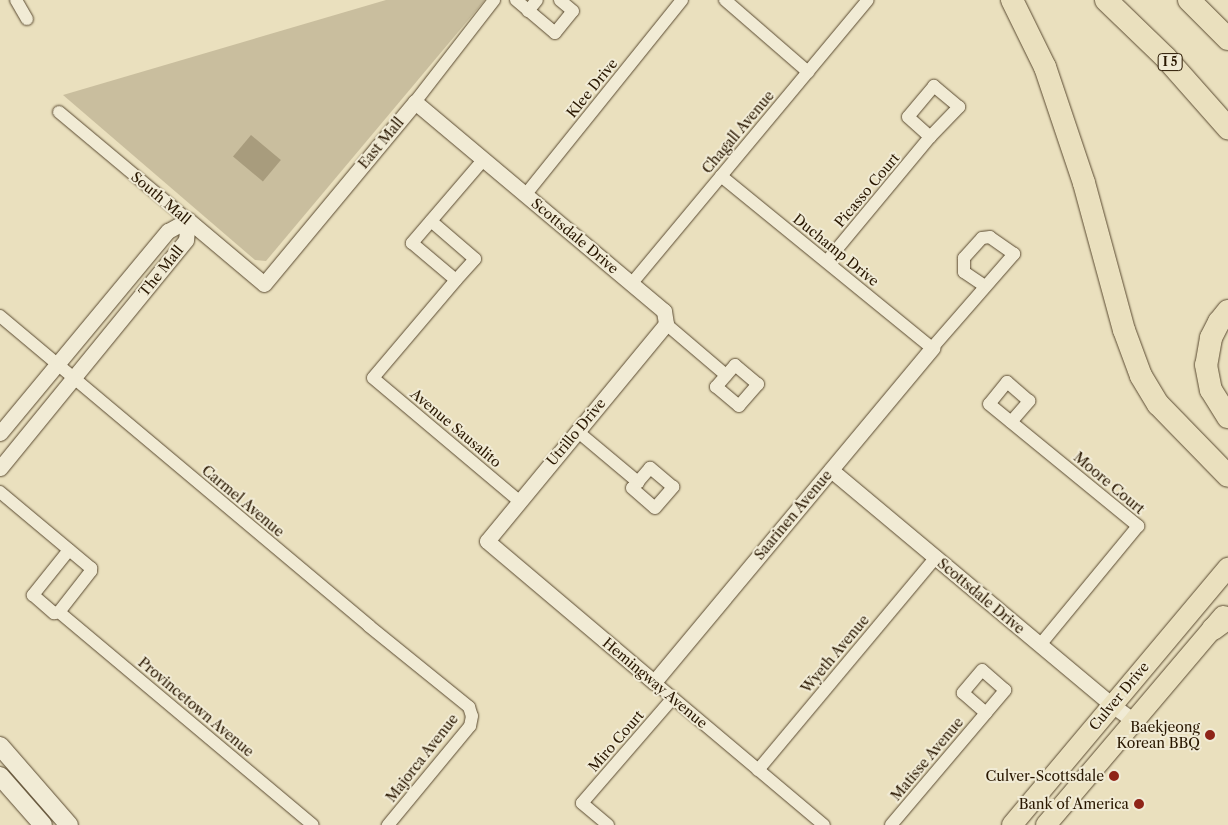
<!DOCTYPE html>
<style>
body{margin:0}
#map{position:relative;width:1228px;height:825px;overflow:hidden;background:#eae0be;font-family:"Libre Caslon Text",serif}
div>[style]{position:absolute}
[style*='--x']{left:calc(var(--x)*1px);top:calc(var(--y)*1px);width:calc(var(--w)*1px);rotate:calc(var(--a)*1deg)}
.green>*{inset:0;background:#c9be9e}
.water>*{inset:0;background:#a89c7d;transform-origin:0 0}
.roads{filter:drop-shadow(0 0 1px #594930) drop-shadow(0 0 1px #594930)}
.minor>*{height:12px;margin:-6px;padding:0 6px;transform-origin:6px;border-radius:6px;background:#f1ebd5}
.tertiary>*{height:15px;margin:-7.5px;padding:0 7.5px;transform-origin:7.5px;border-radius:7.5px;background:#f1ebd5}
.secondary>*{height:18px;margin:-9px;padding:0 9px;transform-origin:9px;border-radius:9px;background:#f1ebd5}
.primary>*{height:20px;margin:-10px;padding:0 10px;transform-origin:10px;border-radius:10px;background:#eae0be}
.motorway>*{height:22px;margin:-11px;padding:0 11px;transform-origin:11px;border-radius:11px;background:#eae0be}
.dots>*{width:14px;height:14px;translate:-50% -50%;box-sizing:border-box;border:2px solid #f1ebd5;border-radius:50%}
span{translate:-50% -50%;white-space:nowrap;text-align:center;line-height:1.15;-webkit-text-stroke:4px #f1ebd5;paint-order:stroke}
.shield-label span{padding:1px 4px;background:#f1ebd5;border:1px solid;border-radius:4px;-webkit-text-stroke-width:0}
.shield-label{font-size:12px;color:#291700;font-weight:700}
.street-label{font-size:14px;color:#291700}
.poi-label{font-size:14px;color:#291700}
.right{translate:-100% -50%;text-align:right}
</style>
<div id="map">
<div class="green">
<div style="clip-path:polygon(386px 0,485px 0,266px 261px,255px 260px,63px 95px)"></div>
</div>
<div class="water">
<div style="left:251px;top:135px;width:39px;height:28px;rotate:40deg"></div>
</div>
<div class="roads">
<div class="minor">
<div style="--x:16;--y:0;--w:22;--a:60"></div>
<div style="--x:516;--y:0;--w:51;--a:40.2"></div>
<div style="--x:555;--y:33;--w:28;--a:-51"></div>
<div style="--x:573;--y:11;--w:17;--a:-140"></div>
<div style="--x:725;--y:0;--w:110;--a:40.9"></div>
<div style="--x:528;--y:11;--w:14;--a:-51"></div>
<div style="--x:415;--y:102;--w:129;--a:-52.2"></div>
<div style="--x:59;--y:112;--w:168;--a:39.9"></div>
<div style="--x:484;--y:159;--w:111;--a:130.6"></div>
<div style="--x:412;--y:243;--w:57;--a:40.1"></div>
<div style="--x:456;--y:280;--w:128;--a:130.3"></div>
<div style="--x:373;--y:378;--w:191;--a:40.1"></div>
<div style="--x:721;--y:176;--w:272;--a:39.2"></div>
<div style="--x:932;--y:348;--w:125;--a:-48.9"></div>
<div style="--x:1014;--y:254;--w:29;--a:-145"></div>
<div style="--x:990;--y:237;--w:8;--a:173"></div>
<div style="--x:982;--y:238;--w:27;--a:132"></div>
<div style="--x:964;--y:258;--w:14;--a:90"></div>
<div style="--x:964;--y:272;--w:25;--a:34"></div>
<div style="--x:526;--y:194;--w:249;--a:-51.2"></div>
<div style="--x:431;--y:221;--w:58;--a:40.8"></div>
<div style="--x:475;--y:259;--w:28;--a:132"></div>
<div style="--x:827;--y:261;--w:161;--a:-50.3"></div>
<div style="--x:930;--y:137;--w:42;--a:-46"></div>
<div style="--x:959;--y:107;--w:33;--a:-140"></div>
<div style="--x:934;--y:86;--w:40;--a:130"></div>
<div style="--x:908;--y:117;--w:30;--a:42"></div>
<div style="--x:632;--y:283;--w:368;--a:-50.2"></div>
<div style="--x:0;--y:316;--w:482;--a:40"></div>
<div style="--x:369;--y:626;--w:129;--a:39"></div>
<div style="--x:469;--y:707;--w:9;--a:72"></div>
<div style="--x:472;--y:716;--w:10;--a:101"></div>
<div style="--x:470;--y:726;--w:129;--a:129.6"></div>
<div style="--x:666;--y:324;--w:79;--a:40.4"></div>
<div style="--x:735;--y:365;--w:30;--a:40"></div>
<div style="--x:758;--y:384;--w:29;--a:131"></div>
<div style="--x:739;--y:406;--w:30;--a:-140"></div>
<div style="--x:716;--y:387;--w:29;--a:-49"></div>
<div style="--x:1011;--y:422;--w:28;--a:-49"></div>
<div style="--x:1029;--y:401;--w:29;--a:-139"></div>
<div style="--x:1007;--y:382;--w:28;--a:129"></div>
<div style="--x:989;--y:404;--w:193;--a:39.3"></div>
<div style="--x:1138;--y:526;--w:154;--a:129.5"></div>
<div style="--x:577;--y:431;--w:80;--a:39.9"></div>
<div style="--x:638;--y:482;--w:8;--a:135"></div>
<div style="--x:632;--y:488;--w:30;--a:41"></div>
<div style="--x:655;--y:508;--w:28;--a:-49"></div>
<div style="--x:673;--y:487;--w:30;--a:-140"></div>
<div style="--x:650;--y:468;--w:18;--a:131"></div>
<div style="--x:0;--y:492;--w:119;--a:39.9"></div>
<div style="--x:91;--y:568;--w:3;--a:90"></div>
<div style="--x:91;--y:571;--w:52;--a:128"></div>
<div style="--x:69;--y:550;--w:58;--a:128.7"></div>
<div style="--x:33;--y:595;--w:28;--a:41"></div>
<div style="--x:54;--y:613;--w:5;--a:-11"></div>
<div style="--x:59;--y:612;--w:331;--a:40"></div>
<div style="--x:654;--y:682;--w:222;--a:40.1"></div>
<div style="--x:758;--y:770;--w:278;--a:-50.1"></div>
<div style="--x:608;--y:825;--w:34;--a:-140"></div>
<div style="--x:582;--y:803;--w:139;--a:-49.1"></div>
<div style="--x:891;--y:825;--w:147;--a:-49.7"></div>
<div style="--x:986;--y:713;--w:30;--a:-50"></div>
<div style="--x:1005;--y:690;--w:30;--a:-139"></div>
<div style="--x:982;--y:670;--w:30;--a:130"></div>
<div style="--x:963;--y:693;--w:30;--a:41"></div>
</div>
<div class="tertiary">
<div style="--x:188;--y:220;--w:99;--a:40.1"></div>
<div style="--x:264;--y:284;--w:236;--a:-50.3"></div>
<div style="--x:415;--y:102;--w:325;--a:40"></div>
<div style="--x:664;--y:311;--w:13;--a:81"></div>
<div style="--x:666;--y:324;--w:281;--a:129.5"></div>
<div style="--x:487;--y:541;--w:219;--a:40.2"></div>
<div style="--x:654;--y:682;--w:435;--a:-50.2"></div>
<div style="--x:0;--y:433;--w:263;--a:-50.3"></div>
<div style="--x:168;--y:231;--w:23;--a:-29"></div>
<div style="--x:0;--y:468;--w:294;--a:-50.8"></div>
<div style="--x:186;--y:240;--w:20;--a:-84"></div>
<div style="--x:831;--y:470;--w:366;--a:39.9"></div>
<div style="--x:1112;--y:705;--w:26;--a:36"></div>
</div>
<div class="secondary">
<div style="--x:0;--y:746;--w:105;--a:48.9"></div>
<div style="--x:0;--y:776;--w:65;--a:48.7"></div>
</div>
<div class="primary">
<div style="--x:1012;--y:825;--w:336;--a:-50"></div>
<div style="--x:1046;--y:825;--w:274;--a:-49.7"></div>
</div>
<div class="motorway">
<div style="--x:1012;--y:0;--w:75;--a:63.8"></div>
<div style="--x:1045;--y:67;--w:122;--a:71.4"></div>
<div style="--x:1084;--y:183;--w:152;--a:74.8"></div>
<div style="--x:1124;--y:330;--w:49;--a:69.7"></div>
<div style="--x:1141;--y:376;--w:33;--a:59"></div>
<div style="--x:1158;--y:404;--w:100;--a:45.8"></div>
<div style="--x:1106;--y:0;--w:83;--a:44"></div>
<div style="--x:1166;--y:58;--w:94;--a:48.5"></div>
<div style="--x:1189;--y:0;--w:55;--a:45"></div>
<div style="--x:1228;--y:311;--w:14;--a:129"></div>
<div style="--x:1219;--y:322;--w:18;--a:117"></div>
<div style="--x:1211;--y:338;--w:27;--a:100"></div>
<div style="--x:1206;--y:365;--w:25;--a:79"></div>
<div style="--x:1211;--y:390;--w:32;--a:58"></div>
<div style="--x:1213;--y:629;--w:19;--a:-36"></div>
</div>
</div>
<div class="dots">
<div style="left:1210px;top:735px;background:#8f2418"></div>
<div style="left:1114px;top:776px;background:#8f2418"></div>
<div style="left:1139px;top:804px;background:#8f2418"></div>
</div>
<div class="shield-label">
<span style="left:1170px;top:62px">I 5</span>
</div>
<div class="street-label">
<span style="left:592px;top:88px;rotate:-51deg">Klee Drive</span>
<span style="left:738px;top:132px;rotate:-50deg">Chagall Avenue</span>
<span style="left:381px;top:143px;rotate:-50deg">East Mall</span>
<span style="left:867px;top:190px;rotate:-50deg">Picasso Court</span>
<span style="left:161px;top:198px;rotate:40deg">South Mall</span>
<span style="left:575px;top:236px;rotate:40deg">Scottsdale Drive</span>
<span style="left:836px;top:250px;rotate:39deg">Duchamp Drive</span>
<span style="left:161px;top:271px;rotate:-51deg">The Mall</span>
<span style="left:456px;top:428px;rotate:40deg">Avenue Sausalito</span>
<span style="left:576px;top:432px;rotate:-50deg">Utrillo Drive</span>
<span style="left:1109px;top:483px;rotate:40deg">Moore Court</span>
<span style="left:243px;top:501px;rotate:40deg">Carmel Avenue</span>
<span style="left:793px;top:515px;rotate:-50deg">Saarinen Avenue</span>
<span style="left:981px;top:596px;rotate:40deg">Scottsdale Drive</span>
<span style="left:835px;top:654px;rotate:-50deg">Wyeth Avenue</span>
<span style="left:655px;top:683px;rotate:40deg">Hemingway Avenue</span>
<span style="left:1119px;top:696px;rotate:-50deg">Culver Drive</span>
<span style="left:196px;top:707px;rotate:40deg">Provincetown Avenue</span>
<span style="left:616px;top:741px;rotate:-49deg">Miro Court</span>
<span style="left:422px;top:758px;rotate:-52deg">Majorca Avenue</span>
<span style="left:927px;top:759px;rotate:-50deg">Matisse Avenue</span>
</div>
<div class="poi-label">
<span class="right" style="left:1200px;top:735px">Baekjeong<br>Korean BBQ</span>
<span class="right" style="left:1104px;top:776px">Culver-Scottsdale</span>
<span class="right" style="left:1129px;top:804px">Bank of America</span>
</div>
</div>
